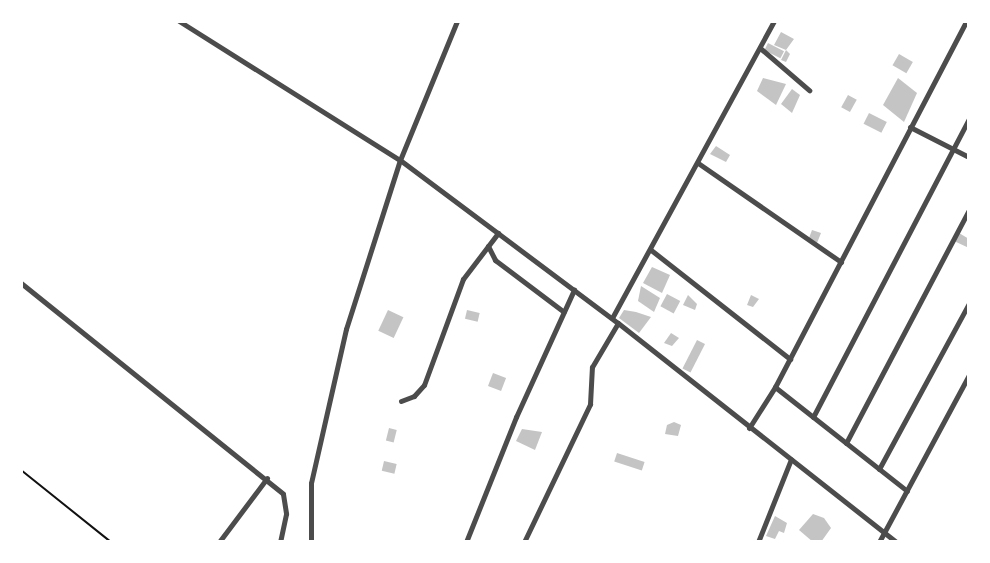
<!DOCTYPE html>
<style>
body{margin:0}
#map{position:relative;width:990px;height:563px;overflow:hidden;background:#fff;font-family:Helvetica,sans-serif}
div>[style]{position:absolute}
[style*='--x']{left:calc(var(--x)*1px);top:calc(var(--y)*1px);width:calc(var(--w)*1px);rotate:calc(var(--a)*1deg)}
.building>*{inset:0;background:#c4c4c4;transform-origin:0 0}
.path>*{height:2px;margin:-1px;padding:0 1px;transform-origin:1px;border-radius:1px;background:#111}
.minor>*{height:5px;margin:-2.5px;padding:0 2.5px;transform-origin:2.5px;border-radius:2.5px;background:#4c4c4c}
span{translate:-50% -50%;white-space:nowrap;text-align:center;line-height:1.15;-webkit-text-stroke:7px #fff;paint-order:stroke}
.frame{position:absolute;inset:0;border:23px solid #fff;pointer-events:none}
</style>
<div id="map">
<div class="building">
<div style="clip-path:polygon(781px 32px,794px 39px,786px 50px,790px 54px,786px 62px,781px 60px,786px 50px,774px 45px)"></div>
<div style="left:768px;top:43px;width:18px;height:8px;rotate:27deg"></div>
<div style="left:899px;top:54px;width:16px;height:13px;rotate:30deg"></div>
<div style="clip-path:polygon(763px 78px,786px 84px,776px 105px,757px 91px)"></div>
<div style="clip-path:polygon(898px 78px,917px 93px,904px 122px,883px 105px)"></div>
<div style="clip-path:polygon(792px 89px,800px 95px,792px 113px,781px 104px)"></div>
<div style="left:848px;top:95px;width:10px;height:14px;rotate:29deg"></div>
<div style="left:869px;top:113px;width:20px;height:12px;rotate:27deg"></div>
<div style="clip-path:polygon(716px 146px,730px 155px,726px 162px,710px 154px)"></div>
<div style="clip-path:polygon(812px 230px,821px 233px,817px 243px,809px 238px)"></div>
<div style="clip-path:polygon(959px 233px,969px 239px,969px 248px,954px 241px)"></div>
<div style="clip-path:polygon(652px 267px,670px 275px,662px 293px,643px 283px)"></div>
<div style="clip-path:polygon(641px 286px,660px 298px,654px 312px,638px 301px)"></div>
<div style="left:667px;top:294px;width:15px;height:14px;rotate:28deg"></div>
<div style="clip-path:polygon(688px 295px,697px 304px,695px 310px,683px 305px)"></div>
<div style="clip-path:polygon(751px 295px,759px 299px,753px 307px,747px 305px)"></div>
<div style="left:388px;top:310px;width:17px;height:23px;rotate:25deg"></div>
<div style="left:467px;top:310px;width:13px;height:9px;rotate:13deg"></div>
<div style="clip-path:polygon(624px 310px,636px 312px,651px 317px,639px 333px,619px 318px)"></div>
<div style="clip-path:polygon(671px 333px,679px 338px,672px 346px,664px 343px)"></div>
<div style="left:697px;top:340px;width:9px;height:32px;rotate:27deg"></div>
<div style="left:493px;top:373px;width:14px;height:14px;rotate:21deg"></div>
<div style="clip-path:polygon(674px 422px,681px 425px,678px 436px,665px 434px,667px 425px)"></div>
<div style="left:389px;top:428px;width:8px;height:13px;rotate:14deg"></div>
<div style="clip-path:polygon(522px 429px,542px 432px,535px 450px,516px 441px)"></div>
<div style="left:617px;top:453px;width:29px;height:9px;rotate:18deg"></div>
<div style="left:384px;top:461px;width:13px;height:10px;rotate:13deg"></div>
<div style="clip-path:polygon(813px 514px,824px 518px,831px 528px,821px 542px,813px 542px,799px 530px)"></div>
<div style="clip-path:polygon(775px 516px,787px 523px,784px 533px,779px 531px,775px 539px,766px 536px)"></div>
</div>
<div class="path">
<div style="--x:21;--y:470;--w:115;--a:38.7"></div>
</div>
<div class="minor">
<div style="--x:179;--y:21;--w:261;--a:32.2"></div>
<div style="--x:400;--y:160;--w:272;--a:36.8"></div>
<div style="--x:618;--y:323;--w:354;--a:38.2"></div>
<div style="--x:760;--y:48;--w:65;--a:40.6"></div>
<div style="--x:910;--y:127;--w:66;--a:27"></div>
<div style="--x:698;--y:163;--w:174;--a:34.7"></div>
<div style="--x:488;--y:246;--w:16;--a:63"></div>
<div style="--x:495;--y:260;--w:86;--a:37"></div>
<div style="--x:651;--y:250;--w:177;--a:38.1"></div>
<div style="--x:21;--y:283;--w:336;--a:38.8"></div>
<div style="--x:283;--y:494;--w:20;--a:81"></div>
<div style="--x:286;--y:514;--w:29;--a:102"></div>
<div style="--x:612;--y:318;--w:338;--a:-61.4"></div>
<div style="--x:775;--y:387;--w:168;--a:38.2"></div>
<div style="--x:401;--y:401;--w:14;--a:-21"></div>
<div style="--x:414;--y:396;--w:15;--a:-48"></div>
<div style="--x:424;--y:385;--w:113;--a:-69.8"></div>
<div style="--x:463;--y:279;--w:58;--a:-52.7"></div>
<div style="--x:813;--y:417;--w:337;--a:-62.4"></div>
<div style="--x:749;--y:428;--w:49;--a:-57.6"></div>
<div style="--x:775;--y:387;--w:413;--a:-62.4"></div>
<div style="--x:846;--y:443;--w:263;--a:-62.2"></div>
<div style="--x:879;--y:469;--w:189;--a:-61.5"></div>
<div style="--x:219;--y:542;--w:80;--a:-53.1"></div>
<div style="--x:311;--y:542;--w:59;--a:-90"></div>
<div style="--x:311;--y:483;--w:158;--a:-77.2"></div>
<div style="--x:346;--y:329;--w:177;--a:-72.3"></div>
<div style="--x:400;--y:160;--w:150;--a:-67.7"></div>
<div style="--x:466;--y:542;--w:135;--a:-68.2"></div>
<div style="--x:516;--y:417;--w:140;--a:-65.5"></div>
<div style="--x:524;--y:542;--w:153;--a:-64.4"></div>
<div style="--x:590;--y:404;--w:37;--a:-87"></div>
<div style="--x:592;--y:367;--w:51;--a:-59.4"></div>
<div style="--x:758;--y:542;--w:89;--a:-68.3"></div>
<div style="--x:879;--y:542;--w:190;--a:-61.7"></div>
</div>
<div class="frame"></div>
</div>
